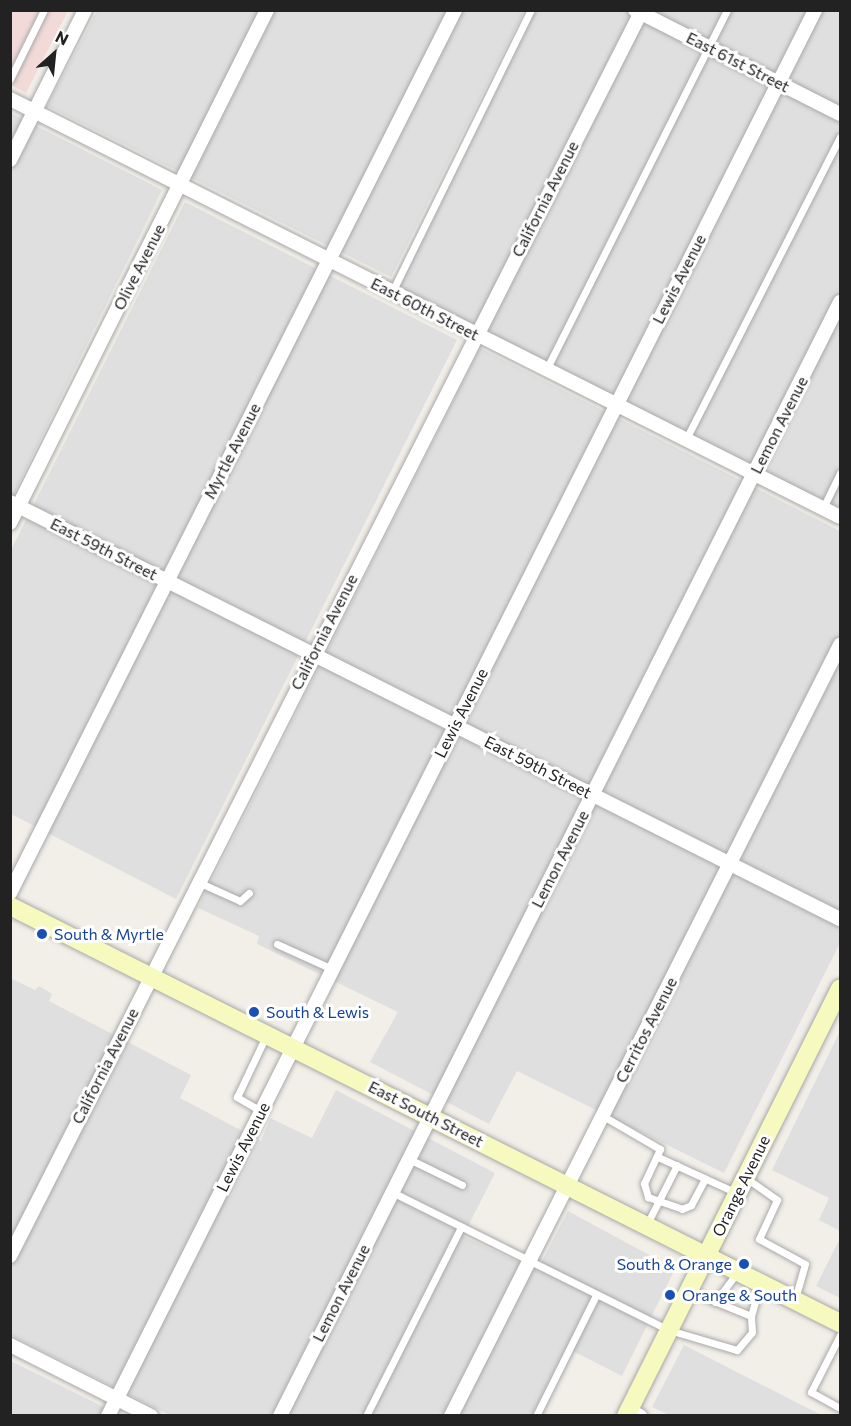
<!DOCTYPE html>
<style>
body{margin:0}
#map{position:relative;width:851px;height:1426px;overflow:hidden;background:#f2efe9;font-family:Commissioner,sans-serif}
div>[style]{position:absolute}
[style*='--x']{left:calc(var(--x)*1px);top:calc(var(--y)*1px);width:calc(var(--w)*1px);rotate:calc(var(--a)*1deg)}
.residential>*{inset:0;background:#e0dfdf}
.commercial>*{inset:0;background:#f2dad9}
.roads{filter:drop-shadow(0 0 2px #a9a9a9) drop-shadow(0 0 2px #a9a9a9)}
.lane>*{height:7px;margin:-3.5px;padding:0 3.5px;transform-origin:3.5px;border-radius:3.5px;background:#fff}
.street>*{height:14px;margin:-7px;padding:0 7px;transform-origin:7px;border-radius:7px;background:#fff}
.secondary>*{height:18px;margin:-9px;padding:0 9px;transform-origin:9px;border-radius:9px;background:#f7fabf}
.dots>*{width:16px;height:16px;translate:-50% -50%;box-sizing:border-box;border:3px solid #fff;border-radius:50%}
span{translate:-50% -50%;white-space:nowrap;text-align:center;line-height:1.15;-webkit-text-stroke:6px #fff;paint-order:stroke}
.street-label{font-size:16px;color:#222}
.transit-label{font-size:16px;color:#164399}
.left{translate:0 -50%;text-align:left}
.right{translate:-100% -50%;text-align:right}
.frame{position:absolute;inset:0;border:12px solid #222;pointer-events:none}
.north{position:absolute;left:24px;top:24px;width:60px;height:60px;-webkit-text-stroke:4px #fff;paint-order:stroke;rotate:27deg;font-size:16px;font-weight:700;line-height:24px;text-align:center;color:#222}
.north::after{content:'';display:block;margin:auto;width:21px;height:27px;background:#222;clip-path:polygon(50% 0,100% 100%,50% 72%,0 100%)}
</style>
<div id="map">
<div class="residential">
<div style="clip-path:polygon(97px 11px,524px 11px,391px 277px,47px 106px)"></div>
<div style="clip-path:polygon(531px 11px,840px 11px,840px 517px,392px 292px)"></div>
<div style="clip-path:polygon(11px 113px,162px 190px,11px 500px)"></div>
<div style="clip-path:polygon(185px 202px,457px 340px,176px 899px,11px 814px,10px 552px)"></div>
<div style="clip-path:polygon(480px 348px,840px 531px,840px 943px,724px 1173px,517px 1071px,489px 1124px,370px 1062px,398px 1012px,257px 944px,259px 936px,198px 908px)"></div>
<div style="clip-path:polygon(10px 978px,35px 990px,39px 986px,52px 994px,49px 1001px,191px 1075px,180px 1098px,261px 1141px,270px 1118px,312px 1138px,336px 1090px,495px 1173px,463px 1236px,537px 1271px,568px 1211px,675px 1269px,622px 1376px,567px 1348px,532px 1415px,169px 1415px,11px 1335px)"></div>
<div style="clip-path:polygon(840px 1031px,840px 1231px,819px 1220px,829px 1198px,772px 1170px)"></div>
<div style="clip-path:polygon(840px 1238px,840px 1298px,816px 1286px)"></div>
<div style="clip-path:polygon(684px 1345px,821px 1415px,669px 1415px,652px 1407px)"></div>
<div style="clip-path:polygon(11px 1361px,120px 1415px,11px 1415px)"></div>
</div>
<div class="commercial">
<div style="clip-path:polygon(10px 11px,68px 11px,26px 93px,11px 85px)"></div>
</div>
<div class="roads">
<div class="lane">
<div style="--x:10;--y:79;--w:77;--a:-63.8"></div>
<div style="--x:392;--y:292;--w:314;--a:-63.8"></div>
<div style="--x:546;--y:370;--w:403;--a:-63.3"></div>
<div style="--x:686;--y:439;--w:339;--a:-63"></div>
<div style="--x:823;--y:508;--w:39;--a:-64"></div>
<div style="--x:198;--y:882;--w:46;--a:24.3"></div>
<div style="--x:240;--y:901;--w:12;--a:-42"></div>
<div style="--x:277;--y:944;--w:60;--a:24.4"></div>
<div style="--x:261;--y:1111;--w:28;--a:-150"></div>
<div style="--x:237;--y:1097;--w:68;--a:-64.6"></div>
<div style="--x:603;--y:1116;--w:66;--a:30.1"></div>
<div style="--x:660;--y:1149;--w:38;--a:115"></div>
<div style="--x:644;--y:1183;--w:15;--a:74"></div>
<div style="--x:648;--y:1197;--w:36;--a:19"></div>
<div style="--x:682;--y:1209;--w:10;--a:-24"></div>
<div style="--x:691;--y:1205;--w:30;--a:-62"></div>
<div style="--x:658;--y:1157;--w:87;--a:24.5"></div>
<div style="--x:409;--y:1159;--w:59;--a:26.1"></div>
<div style="--x:746;--y:1178;--w:38;--a:35"></div>
<div style="--x:777;--y:1200;--w:43;--a:114.8"></div>
<div style="--x:759;--y:1239;--w:52;--a:28.5"></div>
<div style="--x:805;--y:1264;--w:36;--a:106"></div>
<div style="--x:392;--y:1192;--w:309;--a:26.5"></div>
<div style="--x:669;--y:1330;--w:71;--a:16.4"></div>
<div style="--x:737;--y:1350;--w:23;--a:-50"></div>
<div style="--x:752;--y:1332;--w:16;--a:-94"></div>
<div style="--x:751;--y:1316;--w:66;--a:-157.7"></div>
<div style="--x:647;--y:1224;--w:66;--a:-63"></div>
<div style="--x:715;--y:1302;--w:36;--a:-53"></div>
<div style="--x:751;--y:1316;--w:32;--a:-74"></div>
<div style="--x:840;--y:1335;--w:64;--a:117"></div>
<div style="--x:811;--y:1392;--w:33;--a:29"></div>
<div style="--x:366;--y:1416;--w:212;--a:-63.3"></div>
<div style="--x:536;--y:1416;--w:135;--a:-63.6"></div>
</div>
<div class="street">
<div style="--x:635;--y:10;--w:230;--a:26.9"></div>
<div style="--x:10;--y:99;--w:929;--a:26.73"></div>
<div style="--x:10;--y:160;--w:168;--a:-63.4"></div>
<div style="--x:10;--y:502;--w:929;--a:26.68"></div>
<div style="--x:10;--y:523;--w:574;--a:-63.39"></div>
<div style="--x:10;--y:893;--w:989;--a:-63.25"></div>
<div style="--x:10;--y:1256;--w:1397;--a:-63.1"></div>
<div style="--x:10;--y:1345;--w:158;--a:26.7"></div>
<div style="--x:629;--y:1410;--w:13;--a:29"></div>
<div style="--x:108;--y:1416;--w:1574;--a:-63.3"></div>
<div style="--x:280;--y:1416;--w:1247;--a:-63.31"></div>
<div style="--x:451;--y:1416;--w:864;--a:-63.23"></div>
</div>
<div class="secondary">
<div style="--x:10;--y:906;--w:929;--a:26.68"></div>
<div style="--x:626;--y:1416;--w:478;--a:-63.4"></div>
</div>
</div>
<div class="dots">
<div style="left:42px;top:934px;background:#1a4fb4"></div>
<div style="left:254px;top:1012px;background:#1a4fb4"></div>
<div style="left:744px;top:1264px;background:#1a4fb4"></div>
<div style="left:670px;top:1295px;background:#1a4fb4"></div>
</div>
<div class="street-label">
<span style="left:738px;top:62px;rotate:27deg">East 61st Street</span>
<span style="left:545px;top:199px;rotate:-63deg">California Avenue</span>
<span style="left:139px;top:267px;rotate:-63deg">Olive Avenue</span>
<span style="left:679px;top:279px;rotate:-63deg">Lewis Avenue</span>
<span style="left:425px;top:309px;rotate:27deg">East 60th Street</span>
<span style="left:779px;top:425px;rotate:-63deg">Lemon Avenue</span>
<span style="left:232px;top:451px;rotate:-63deg">Myrtle Avenue</span>
<span style="left:104px;top:549px;rotate:27deg">East 59th Street</span>
<span style="left:324px;top:632px;rotate:-63deg">California Avenue</span>
<span style="left:461px;top:713px;rotate:-63deg">Lewis Avenue</span>
<span style="left:538px;top:767px;rotate:27deg">East 59th Street</span>
<span style="left:560px;top:859px;rotate:-63deg">Lemon Avenue</span>
<span style="left:646px;top:1030px;rotate:-63deg">Cerritos Avenue</span>
<span style="left:105px;top:1066px;rotate:-63deg">California Avenue</span>
<span style="left:426px;top:1114px;rotate:27deg">East South Street</span>
<span style="left:243px;top:1147px;rotate:-63deg">Lewis Avenue</span>
<span style="left:741px;top:1186px;rotate:-64deg">Orange Avenue</span>
<span style="left:341px;top:1293px;rotate:-63deg">Lemon Avenue</span>
</div>
<div class="transit-label">
<span class="left" style="left:54px;top:934px">South &amp; Myrtle</span>
<span class="left" style="left:266px;top:1012px">South &amp; Lewis</span>
<span class="right" style="left:732px;top:1264px">South &amp; Orange</span>
<span class="left" style="left:682px;top:1295px">Orange &amp; South</span>
</div>
<div class="frame"></div>
<div class="north">N</div>
</div>
